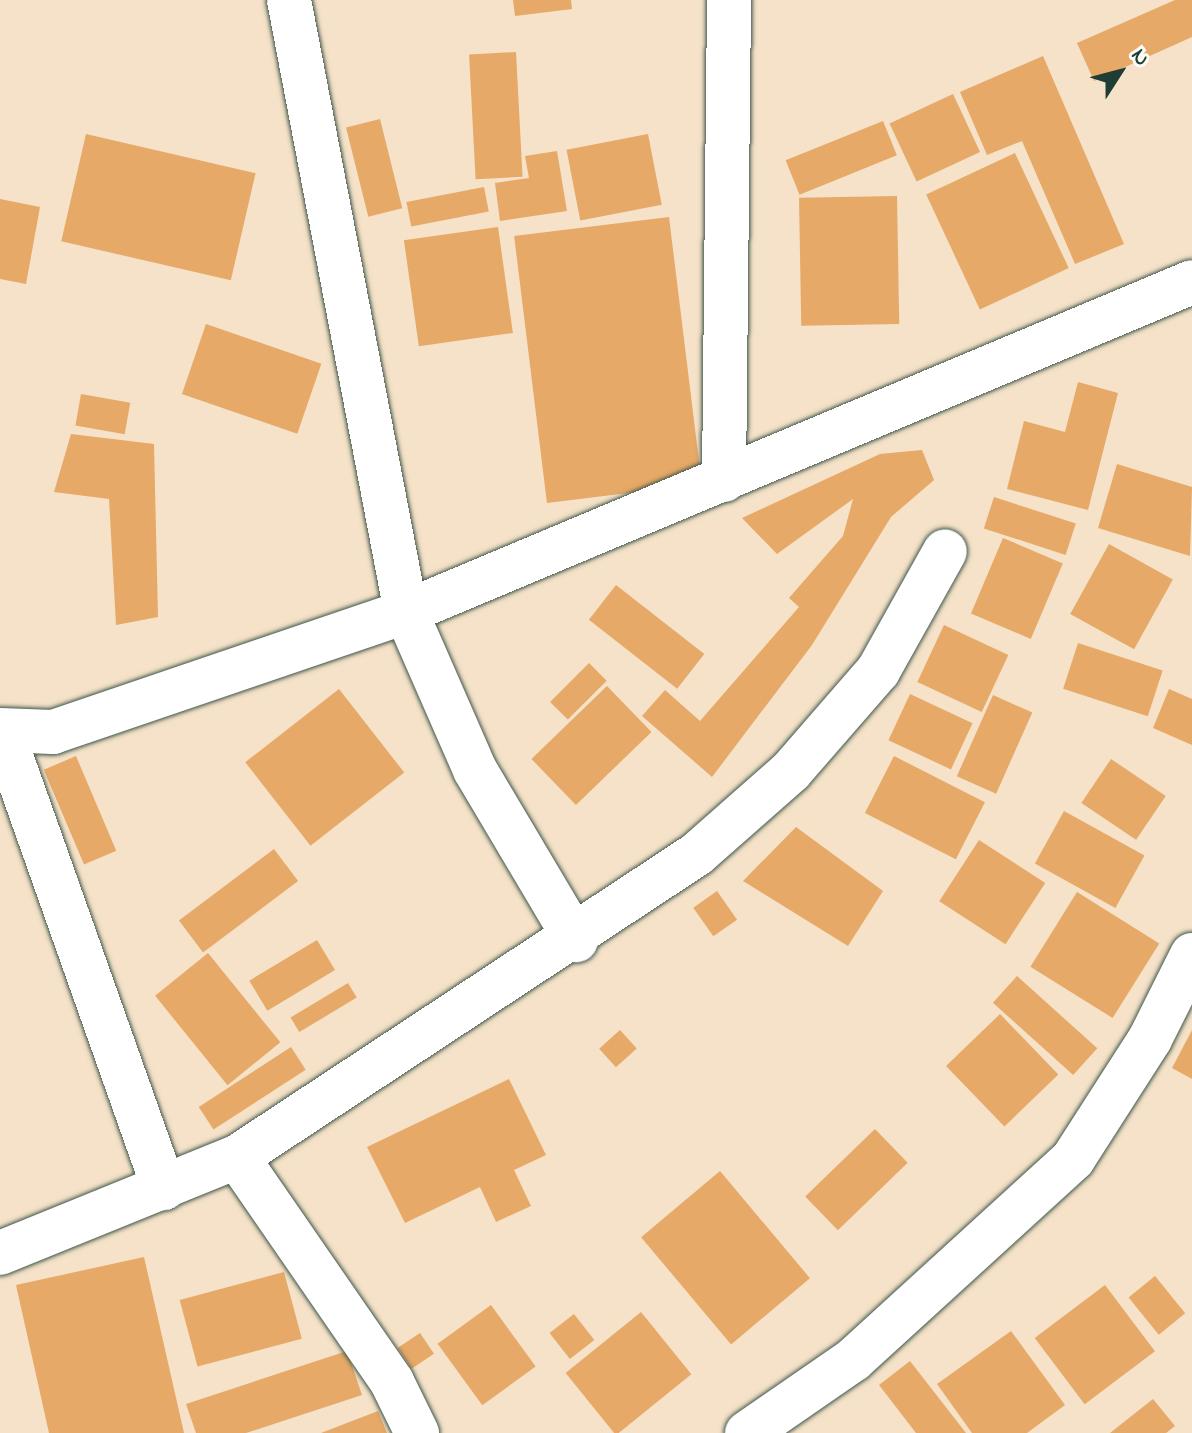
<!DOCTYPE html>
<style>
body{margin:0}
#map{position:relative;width:1192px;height:1433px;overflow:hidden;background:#f5e2c8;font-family:"Indie Flower",sans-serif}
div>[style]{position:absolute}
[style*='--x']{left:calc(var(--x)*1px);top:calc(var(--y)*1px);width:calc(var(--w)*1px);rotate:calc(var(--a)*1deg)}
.building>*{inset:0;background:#e6a967;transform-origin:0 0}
.roads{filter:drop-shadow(0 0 2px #3f564a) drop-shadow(0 0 2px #3f564a)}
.minor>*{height:44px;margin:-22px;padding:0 22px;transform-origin:22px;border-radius:22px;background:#fff}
span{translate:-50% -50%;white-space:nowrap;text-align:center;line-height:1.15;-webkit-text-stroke:6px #fdfcf7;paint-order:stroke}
.north{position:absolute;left:1080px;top:32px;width:80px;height:80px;-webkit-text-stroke:6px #fdfcf7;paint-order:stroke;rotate:54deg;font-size:22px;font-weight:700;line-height:32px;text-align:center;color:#1f3d34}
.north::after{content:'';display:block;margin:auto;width:28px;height:36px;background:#1f3d34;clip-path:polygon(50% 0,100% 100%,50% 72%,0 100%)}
</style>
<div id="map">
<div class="building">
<div style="clip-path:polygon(513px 0,571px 0,572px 9px,515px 16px)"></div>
<div style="clip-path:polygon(1175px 0,1192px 0,1192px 37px,1094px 81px,1077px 43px)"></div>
<div style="left:516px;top:52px;width:125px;height:47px;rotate:87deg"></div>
<div style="clip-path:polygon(1043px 56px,1124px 244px,1075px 264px,1022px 141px,987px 155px,960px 92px)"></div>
<div style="left:953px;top:94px;width:64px;height:70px;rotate:65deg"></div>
<div style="left:380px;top:119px;width:92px;height:35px;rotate:76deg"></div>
<div style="left:883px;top:121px;width:37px;height:105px;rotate:68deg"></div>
<div style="left:86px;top:134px;width:174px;height:110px;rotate:13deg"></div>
<div style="left:648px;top:134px;width:72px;height:83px;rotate:79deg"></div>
<div style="clip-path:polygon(557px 151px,567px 211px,500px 221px,495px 183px,529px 178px,525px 156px)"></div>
<div style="left:1015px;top:153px;width:127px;height:98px;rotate:65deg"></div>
<div style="left:484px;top:187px;width:25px;height:79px;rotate:79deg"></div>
<div style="left:897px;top:196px;width:128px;height:98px;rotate:89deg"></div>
<div style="clip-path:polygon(0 199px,40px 207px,26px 284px,0 279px)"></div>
<div style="left:669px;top:217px;width:269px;height:156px;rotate:83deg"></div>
<div style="left:498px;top:227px;width:107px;height:95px;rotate:82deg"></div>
<div style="left:206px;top:324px;width:122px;height:74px;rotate:19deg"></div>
<div style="clip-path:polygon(1078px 382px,1118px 393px,1088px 510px,1007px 489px,1024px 421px,1065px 432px)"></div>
<div style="left:81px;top:394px;width:50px;height:32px;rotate:10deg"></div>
<div style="clip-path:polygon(71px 434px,154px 444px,158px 617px,116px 625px,109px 499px,54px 492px)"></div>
<div style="clip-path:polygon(922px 450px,934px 480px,891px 517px,812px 645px,712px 777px,642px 716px,665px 690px,700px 721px,799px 607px,789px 598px,843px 536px,853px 499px,777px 554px,742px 518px,880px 454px)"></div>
<div style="clip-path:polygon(1117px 464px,1192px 487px,1190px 556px,1098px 528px)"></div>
<div style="left:994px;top:497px;width:86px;height:33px;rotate:18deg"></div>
<div style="left:1003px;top:538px;width:65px;height:82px;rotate:23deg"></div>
<div style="left:1109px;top:544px;width:73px;height:80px;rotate:29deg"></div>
<div style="left:616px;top:585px;width:112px;height:44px;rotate:38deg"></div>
<div style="left:944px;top:625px;width:71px;height:63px;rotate:25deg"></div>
<div style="left:1078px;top:643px;width:89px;height:48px;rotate:18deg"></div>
<div style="left:589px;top:663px;width:25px;height:55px;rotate:45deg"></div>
<div style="left:607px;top:686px;width:64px;height:105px;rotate:46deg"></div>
<div style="left:339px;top:689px;width:106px;height:119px;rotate:52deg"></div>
<div style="clip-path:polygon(1169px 689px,1192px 699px,1192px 745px,1153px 728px)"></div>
<div style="left:910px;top:694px;width:69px;height:51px;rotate:25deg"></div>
<div style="left:993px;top:695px;width:43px;height:89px;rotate:24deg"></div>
<div style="left:76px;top:756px;width:103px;height:35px;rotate:67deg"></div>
<div style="left:894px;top:756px;width:102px;height:64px;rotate:27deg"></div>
<div style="left:1111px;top:759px;width:66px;height:53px;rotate:34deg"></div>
<div style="left:1064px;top:811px;width:92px;height:60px;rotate:29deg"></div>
<div style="clip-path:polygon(796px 827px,883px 891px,848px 946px,743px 881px)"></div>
<div style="left:979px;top:840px;width:79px;height:73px;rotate:33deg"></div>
<div style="left:274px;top:849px;width:40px;height:119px;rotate:53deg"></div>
<div style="left:717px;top:891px;width:35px;height:29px;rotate:55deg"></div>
<div style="left:1077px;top:892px;width:97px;height:88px;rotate:32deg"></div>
<div style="left:317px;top:940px;width:35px;height:79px;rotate:59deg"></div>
<div style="left:208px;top:953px;width:115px;height:68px;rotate:51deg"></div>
<div style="left:1017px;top:976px;width:108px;height:36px;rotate:42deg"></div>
<div style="left:348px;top:983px;width:17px;height:67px;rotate:59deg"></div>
<div style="left:1000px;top:1014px;width:84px;height:75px;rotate:46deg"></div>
<div style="left:620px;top:1030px;width:25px;height:28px;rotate:48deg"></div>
<div style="clip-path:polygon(1192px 1030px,1192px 1079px,1172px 1068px)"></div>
<div style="left:291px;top:1047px;width:27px;height:110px;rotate:57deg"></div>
<div style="clip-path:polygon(509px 1079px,546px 1155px,514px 1170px,531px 1206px,496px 1222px,480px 1187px,405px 1223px,367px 1147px)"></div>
<div style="left:875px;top:1129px;width:47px;height:97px;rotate:46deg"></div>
<div style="left:720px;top:1171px;width:140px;height:103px;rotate:50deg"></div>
<div style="clip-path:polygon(144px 1257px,184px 1433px,49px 1433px,16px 1285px)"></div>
<div style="left:284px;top:1272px;width:69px;height:108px;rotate:75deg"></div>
<div style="left:1155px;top:1276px;width:48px;height:34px;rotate:51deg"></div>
<div style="left:1105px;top:1285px;width:83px;height:88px;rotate:53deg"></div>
<div style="left:491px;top:1305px;width:76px;height:66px;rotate:54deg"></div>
<div style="left:641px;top:1312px;width:80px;height:97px;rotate:51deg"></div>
<div style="left:574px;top:1314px;width:33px;height:31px;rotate:52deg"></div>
<div style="clip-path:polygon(1011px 1331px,1065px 1405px,1027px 1433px,972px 1433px,937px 1384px)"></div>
<div style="left:420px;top:1333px;width:25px;height:27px;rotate:56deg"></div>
<div style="clip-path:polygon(347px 1351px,362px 1395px,246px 1433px,196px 1433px,186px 1404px)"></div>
<div style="clip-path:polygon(910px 1361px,966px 1433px,916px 1433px,879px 1385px)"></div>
<div style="clip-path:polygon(1153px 1399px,1175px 1426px,1166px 1433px,1110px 1433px)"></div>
<div style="clip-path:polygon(378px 1411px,387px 1433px,321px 1433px)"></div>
</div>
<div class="roads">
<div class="minor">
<div style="--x:289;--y:0;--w:623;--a:79.18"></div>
<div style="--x:406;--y:612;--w:172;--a:66.4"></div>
<div style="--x:475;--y:770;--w:198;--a:59.3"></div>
<div style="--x:724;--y:480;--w:480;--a:-89.4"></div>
<div style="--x:0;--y:730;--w:53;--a:2.2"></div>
<div style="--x:53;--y:732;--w:373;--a:-18.8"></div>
<div style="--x:406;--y:612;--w:852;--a:-22.77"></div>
<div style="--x:2;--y:731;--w:485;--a:70.5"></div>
<div style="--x:237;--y:1157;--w:273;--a:55.4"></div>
<div style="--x:392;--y:1382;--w:57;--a:63.9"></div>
<div style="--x:0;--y:1253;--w:256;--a:-22.1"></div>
<div style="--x:237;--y:1157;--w:551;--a:-33.37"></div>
<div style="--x:697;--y:854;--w:125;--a:-41.4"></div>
<div style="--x:791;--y:771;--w:133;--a:-49"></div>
<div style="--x:878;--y:671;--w:137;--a:-60.8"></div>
<div style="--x:747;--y:1433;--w:129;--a:-34.6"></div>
<div style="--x:853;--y:1360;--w:298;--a:-42.4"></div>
<div style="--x:1073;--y:1159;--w:143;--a:-57.3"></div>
<div style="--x:1150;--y:1039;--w:94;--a:-63.4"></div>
</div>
</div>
<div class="north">N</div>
</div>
